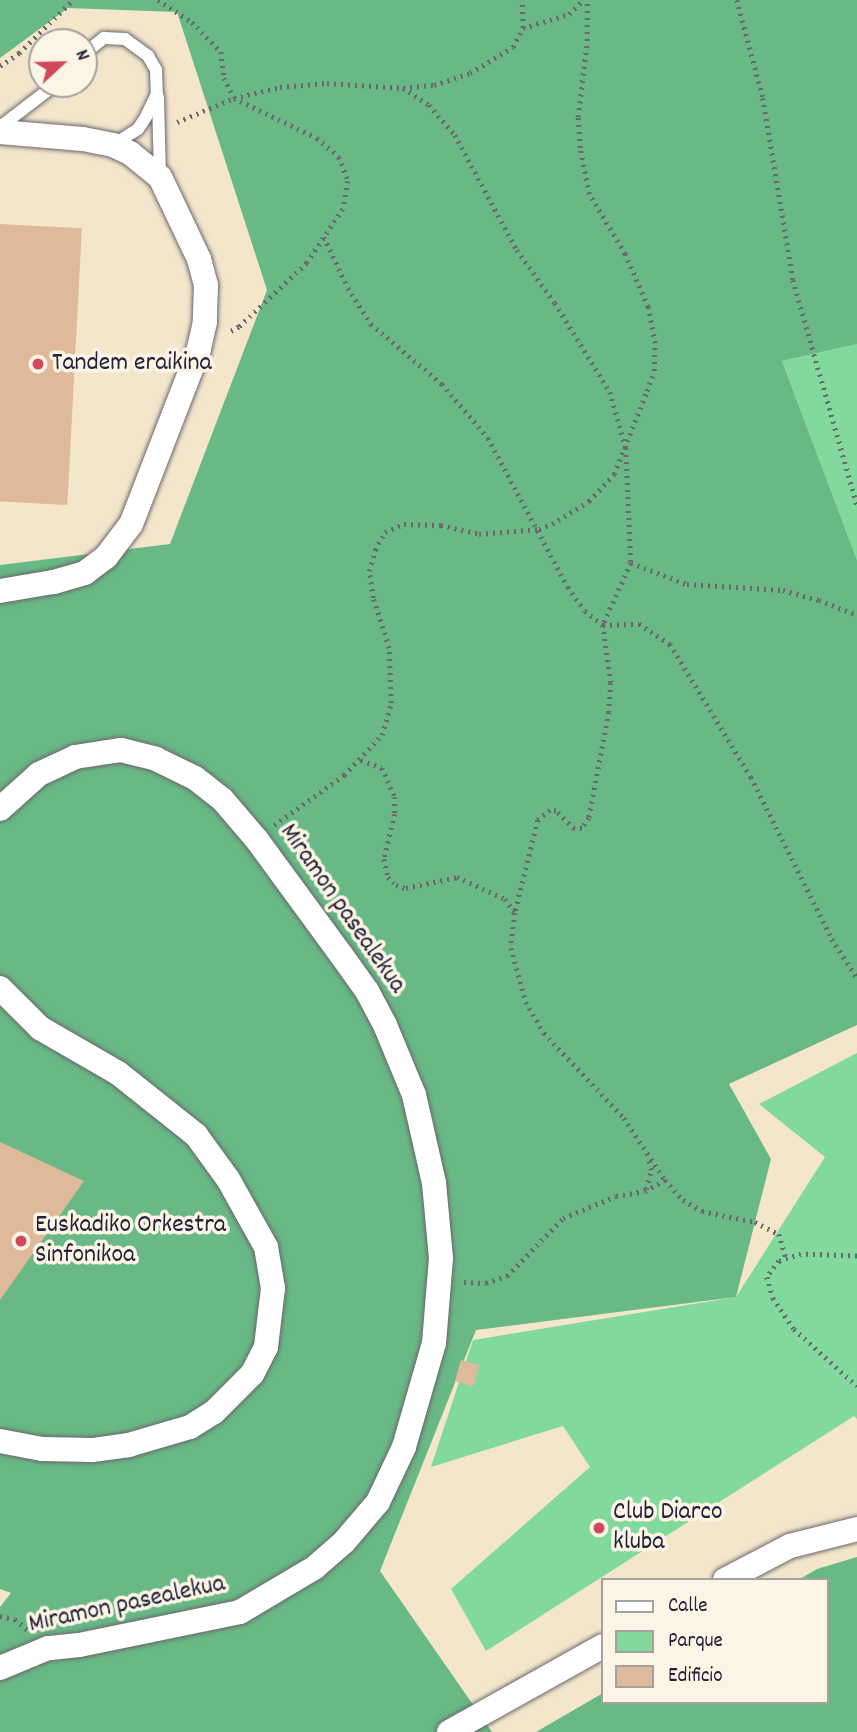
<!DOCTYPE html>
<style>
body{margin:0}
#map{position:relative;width:857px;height:1732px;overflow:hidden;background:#f4e6cb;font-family:Dekko,sans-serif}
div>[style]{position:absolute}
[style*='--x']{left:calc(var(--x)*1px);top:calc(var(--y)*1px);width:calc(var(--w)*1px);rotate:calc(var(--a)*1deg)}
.green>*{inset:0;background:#81d99e}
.forest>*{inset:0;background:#68b985}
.building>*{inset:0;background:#dfba9a;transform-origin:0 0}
.path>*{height:4.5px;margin-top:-2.25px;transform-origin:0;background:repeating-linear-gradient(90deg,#6c676d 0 2px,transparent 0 7px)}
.roads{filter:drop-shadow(0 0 2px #6c676d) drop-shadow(0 0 2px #6c676d)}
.service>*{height:12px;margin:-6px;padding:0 6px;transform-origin:6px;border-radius:6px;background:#fff}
.minor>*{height:24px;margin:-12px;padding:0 12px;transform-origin:12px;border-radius:12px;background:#fff}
.dots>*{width:19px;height:19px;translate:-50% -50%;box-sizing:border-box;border:4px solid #fcf5e5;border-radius:50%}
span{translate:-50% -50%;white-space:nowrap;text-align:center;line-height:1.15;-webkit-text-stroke:7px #fcf5e5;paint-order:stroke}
.poi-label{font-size:26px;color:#22223b}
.left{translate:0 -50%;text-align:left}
.street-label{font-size:26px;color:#22223b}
.legend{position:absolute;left:601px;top:1578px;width:228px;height:126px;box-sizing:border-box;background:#fcf5e5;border:2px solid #a5a1a1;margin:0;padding:9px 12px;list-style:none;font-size:21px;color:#22223b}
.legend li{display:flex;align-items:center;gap:14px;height:35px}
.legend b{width:35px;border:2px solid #a5a1a1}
.north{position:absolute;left:28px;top:28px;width:70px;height:70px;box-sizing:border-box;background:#fcf5e5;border:2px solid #a5a1a1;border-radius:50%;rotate:68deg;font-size:19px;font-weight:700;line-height:28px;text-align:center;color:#22223b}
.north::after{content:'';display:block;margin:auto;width:24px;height:32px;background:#d1495b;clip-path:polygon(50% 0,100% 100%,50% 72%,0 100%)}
</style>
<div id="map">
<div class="green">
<div style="clip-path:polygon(857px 344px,857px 560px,782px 361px)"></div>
<div style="clip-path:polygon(857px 1053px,857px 1419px,854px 1416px,486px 1651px,451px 1589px,590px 1467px,563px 1426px,431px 1467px,473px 1340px,736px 1297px,825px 1157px,759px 1104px)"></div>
</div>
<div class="forest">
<div style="clip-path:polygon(0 0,857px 0,857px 344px,782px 361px,857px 560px,857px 1025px,729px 1084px,771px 1159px,736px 1297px,476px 1330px,380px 1571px,492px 1732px,0 1732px,0 1607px,11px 1593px,0 1589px,0 565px,170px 544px,267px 290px,177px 12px,68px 8px,0 58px)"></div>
<div style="clip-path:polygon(857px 1557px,857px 1732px,536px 1732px,603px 1693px,603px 1702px,827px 1702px,827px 1580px,798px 1580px,817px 1569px)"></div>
</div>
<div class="building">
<div style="left:0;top:224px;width:82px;height:277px;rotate:3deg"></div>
<div style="clip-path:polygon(0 1142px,84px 1181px,0 1300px)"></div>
<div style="left:461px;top:1360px;width:19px;height:22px;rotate:16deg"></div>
</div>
<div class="path">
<div style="--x:158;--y:0;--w:40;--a:32.9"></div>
<div style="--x:192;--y:22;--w:42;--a:46"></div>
<div style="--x:221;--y:52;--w:26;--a:83"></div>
<div style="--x:224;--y:78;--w:22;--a:63"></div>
<div style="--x:234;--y:98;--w:92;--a:25.7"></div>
<div style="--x:317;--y:138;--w:29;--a:41"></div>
<div style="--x:339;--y:157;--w:26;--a:69"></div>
<div style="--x:348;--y:181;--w:28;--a:100"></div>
<div style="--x:343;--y:209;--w:65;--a:123.7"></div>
<div style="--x:307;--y:263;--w:93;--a:136.7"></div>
<div style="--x:239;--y:327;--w:13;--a:151"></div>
<div style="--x:737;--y:0;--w:101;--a:75.1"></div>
<div style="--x:763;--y:98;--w:184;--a:80.6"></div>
<div style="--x:793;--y:280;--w:234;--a:74.1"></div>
<div style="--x:523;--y:28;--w:48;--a:-16.9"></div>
<div style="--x:569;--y:14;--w:20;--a:-45"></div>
<div style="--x:0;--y:66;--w:23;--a:-34"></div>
<div style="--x:19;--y:53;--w:76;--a:-44.5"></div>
<div style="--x:403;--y:88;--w:31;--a:33"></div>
<div style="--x:429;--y:105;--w:40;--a:49"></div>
<div style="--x:455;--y:135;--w:131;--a:61.7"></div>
<div style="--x:517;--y:250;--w:65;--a:54.4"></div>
<div style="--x:555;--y:303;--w:105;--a:58.3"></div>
<div style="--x:610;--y:392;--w:58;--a:74.1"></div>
<div style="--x:626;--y:448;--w:115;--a:87.5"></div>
<div style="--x:631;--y:563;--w:68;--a:114.3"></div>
<div style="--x:603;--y:625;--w:59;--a:82.1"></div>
<div style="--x:611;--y:683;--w:29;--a:94"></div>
<div style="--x:609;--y:712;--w:108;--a:100.7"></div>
<div style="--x:589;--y:818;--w:12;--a:125"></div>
<div style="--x:582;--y:828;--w:8;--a:173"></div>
<div style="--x:574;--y:829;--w:25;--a:-135"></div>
<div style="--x:556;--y:811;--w:6;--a:-171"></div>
<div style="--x:550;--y:810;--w:16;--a:140"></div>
<div style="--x:538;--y:820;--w:96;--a:103.9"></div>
<div style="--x:515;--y:913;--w:35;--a:97"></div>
<div style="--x:511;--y:948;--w:56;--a:74.5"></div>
<div style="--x:526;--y:1002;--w:36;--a:60"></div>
<div style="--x:544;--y:1033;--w:117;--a:46.7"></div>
<div style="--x:624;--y:1118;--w:74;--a:56.5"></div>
<div style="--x:177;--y:122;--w:62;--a:-22.8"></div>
<div style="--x:234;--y:98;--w:47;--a:-13.4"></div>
<div style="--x:280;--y:87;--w:47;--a:-4.9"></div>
<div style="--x:327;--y:83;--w:76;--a:3.8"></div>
<div style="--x:403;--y:88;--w:31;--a:-6"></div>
<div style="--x:434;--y:85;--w:38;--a:-18"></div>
<div style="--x:470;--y:73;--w:50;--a:-31.2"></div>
<div style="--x:513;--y:47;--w:21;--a:-62"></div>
<div style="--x:523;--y:28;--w:28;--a:-92"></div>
<div style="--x:324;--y:237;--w:56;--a:64.8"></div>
<div style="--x:348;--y:288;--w:43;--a:57.4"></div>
<div style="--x:371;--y:324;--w:93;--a:40.2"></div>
<div style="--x:442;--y:384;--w:71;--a:49.6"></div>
<div style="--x:488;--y:438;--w:169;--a:61.8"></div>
<div style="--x:568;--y:587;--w:29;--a:55"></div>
<div style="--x:585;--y:611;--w:23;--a:38"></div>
<div style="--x:603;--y:625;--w:36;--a:-2"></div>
<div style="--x:639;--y:624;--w:37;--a:33"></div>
<div style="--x:670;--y:644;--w:156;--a:58.7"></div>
<div style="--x:751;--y:777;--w:181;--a:63.4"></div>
<div style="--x:832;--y:939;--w:46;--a:57.3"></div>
<div style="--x:631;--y:563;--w:60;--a:20.6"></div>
<div style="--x:687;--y:584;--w:96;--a:3.6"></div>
<div style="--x:783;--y:590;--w:37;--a:16"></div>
<div style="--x:819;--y:600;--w:41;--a:21.5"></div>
<div style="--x:361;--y:760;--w:22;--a:21"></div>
<div style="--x:382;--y:768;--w:32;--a:66"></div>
<div style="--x:395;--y:797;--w:17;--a:90"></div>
<div style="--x:395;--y:814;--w:46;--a:103.7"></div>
<div style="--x:384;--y:859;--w:18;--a:77"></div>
<div style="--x:388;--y:877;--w:11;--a:45"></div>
<div style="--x:396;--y:885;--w:10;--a:17"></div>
<div style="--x:406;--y:888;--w:52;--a:-12.2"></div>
<div style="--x:457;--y:877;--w:53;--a:24.6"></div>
<div style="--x:505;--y:899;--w:17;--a:54"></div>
<div style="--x:274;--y:825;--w:86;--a:-35.5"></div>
<div style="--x:344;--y:775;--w:55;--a:-46.5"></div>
<div style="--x:382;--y:735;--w:33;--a:-74"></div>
<div style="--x:391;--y:703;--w:55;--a:-92.1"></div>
<div style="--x:389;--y:648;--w:52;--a:-107.7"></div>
<div style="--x:373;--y:598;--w:27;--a:-98"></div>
<div style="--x:369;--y:571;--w:22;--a:-74"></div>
<div style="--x:375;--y:550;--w:21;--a:-61"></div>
<div style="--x:385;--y:532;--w:21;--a:-23"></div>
<div style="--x:404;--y:524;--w:37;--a:2"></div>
<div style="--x:441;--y:525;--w:39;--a:13"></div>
<div style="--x:479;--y:534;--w:60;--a:-4.8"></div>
<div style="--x:539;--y:529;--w:14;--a:-21"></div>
<div style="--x:552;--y:524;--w:44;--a:-31.9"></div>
<div style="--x:589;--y:501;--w:37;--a:-47"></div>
<div style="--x:614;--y:474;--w:89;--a:-68.3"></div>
<div style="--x:647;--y:391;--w:21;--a:-71"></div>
<div style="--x:654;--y:371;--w:28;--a:-88"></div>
<div style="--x:655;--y:343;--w:37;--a:-101"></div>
<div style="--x:648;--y:307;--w:58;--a:-113.5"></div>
<div style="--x:625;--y:254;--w:70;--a:-121"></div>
<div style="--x:589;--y:194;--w:47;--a:-101.1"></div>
<div style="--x:580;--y:148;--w:31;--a:-94"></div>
<div style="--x:578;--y:117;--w:77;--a:-83.2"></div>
<div style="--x:587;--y:41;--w:41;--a:-90"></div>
<div style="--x:646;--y:1189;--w:20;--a:-75"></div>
<div style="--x:651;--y:1170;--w:13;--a:-103"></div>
<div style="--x:857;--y:1256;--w:56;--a:-178"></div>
<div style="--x:801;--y:1254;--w:23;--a:162"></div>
<div style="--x:779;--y:1261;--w:20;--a:127"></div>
<div style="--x:767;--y:1277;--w:22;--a:74"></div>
<div style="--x:773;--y:1298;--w:37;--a:56"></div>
<div style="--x:794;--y:1329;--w:85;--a:42.1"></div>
<div style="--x:464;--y:1282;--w:22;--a:3"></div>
<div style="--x:486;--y:1283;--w:22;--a:-18"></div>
<div style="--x:507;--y:1276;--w:81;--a:-46"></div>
<div style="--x:563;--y:1218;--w:57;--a:-22.5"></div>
<div style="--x:616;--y:1196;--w:29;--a:-10"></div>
<div style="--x:645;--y:1191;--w:23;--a:-29"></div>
<div style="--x:665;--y:1180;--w:27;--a:48"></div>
<div style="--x:683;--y:1200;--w:22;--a:30"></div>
<div style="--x:702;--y:1211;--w:54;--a:11.7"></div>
<div style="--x:755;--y:1222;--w:27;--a:27"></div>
<div style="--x:779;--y:1234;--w:26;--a:74"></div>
<div style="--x:0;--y:1616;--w:15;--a:11"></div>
<div style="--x:15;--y:1619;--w:18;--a:41"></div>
</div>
<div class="roads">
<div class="service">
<div style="--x:84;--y:54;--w:26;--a:-39"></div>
<div style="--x:104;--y:38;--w:21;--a:3"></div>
<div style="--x:125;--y:39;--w:29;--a:36"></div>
<div style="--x:148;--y:56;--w:16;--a:60"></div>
<div style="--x:156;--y:70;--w:24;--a:88"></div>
<div style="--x:157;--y:94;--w:25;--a:116"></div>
<div style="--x:146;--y:117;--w:14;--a:124"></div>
<div style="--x:138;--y:129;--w:30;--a:147"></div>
<div style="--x:158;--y:97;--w:80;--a:88.6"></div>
<div style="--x:0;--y:127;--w:71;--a:-37.5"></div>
</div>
<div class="minor">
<div style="--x:0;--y:132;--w:83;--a:4.8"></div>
<div style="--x:83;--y:139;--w:31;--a:11"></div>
<div style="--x:113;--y:145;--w:19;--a:25"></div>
<div style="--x:130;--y:153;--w:38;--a:39"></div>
<div style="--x:160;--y:177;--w:91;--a:64.6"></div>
<div style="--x:199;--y:259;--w:27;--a:75"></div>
<div style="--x:206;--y:285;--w:37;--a:92"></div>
<div style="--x:205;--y:322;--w:28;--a:103"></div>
<div style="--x:199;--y:349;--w:188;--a:111.2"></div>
<div style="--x:131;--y:524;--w:41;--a:127.1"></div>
<div style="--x:106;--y:557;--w:26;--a:143"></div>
<div style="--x:85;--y:573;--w:33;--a:164"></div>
<div style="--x:53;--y:582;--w:54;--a:170.4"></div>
<div style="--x:0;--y:809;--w:52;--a:-41.9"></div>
<div style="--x:39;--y:774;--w:40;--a:-25"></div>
<div style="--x:75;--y:757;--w:47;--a:-8.7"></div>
<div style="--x:121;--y:750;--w:36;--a:14"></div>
<div style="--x:156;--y:759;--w:43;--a:26"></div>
<div style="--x:195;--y:778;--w:34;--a:38"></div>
<div style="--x:222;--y:799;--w:54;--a:49.5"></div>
<div style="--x:257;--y:840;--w:144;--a:53.8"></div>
<div style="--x:342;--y:956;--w:43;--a:54.5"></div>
<div style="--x:367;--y:991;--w:38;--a:62"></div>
<div style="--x:385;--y:1025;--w:76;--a:67.5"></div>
<div style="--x:414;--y:1095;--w:90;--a:77.2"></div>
<div style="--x:434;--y:1183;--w:75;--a:84.7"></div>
<div style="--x:441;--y:1258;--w:85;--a:94.7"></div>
<div style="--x:434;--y:1343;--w:108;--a:106.1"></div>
<div style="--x:404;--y:1447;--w:61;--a:115.3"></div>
<div style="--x:378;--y:1502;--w:52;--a:130.4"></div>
<div style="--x:344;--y:1542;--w:40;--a:139"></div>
<div style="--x:314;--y:1568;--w:86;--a:149.3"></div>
<div style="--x:240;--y:1612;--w:164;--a:168.4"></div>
<div style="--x:79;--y:1645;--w:31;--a:174"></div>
<div style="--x:48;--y:1648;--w:52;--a:157.4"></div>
<div style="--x:0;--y:988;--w:57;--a:45"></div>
<div style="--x:40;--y:1028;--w:90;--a:30"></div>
<div style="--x:118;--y:1073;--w:100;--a:38.5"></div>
<div style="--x:196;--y:1135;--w:54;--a:54"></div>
<div style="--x:228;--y:1179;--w:78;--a:60.8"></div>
<div style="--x:266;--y:1247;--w:42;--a:80.3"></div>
<div style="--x:273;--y:1288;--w:59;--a:96.8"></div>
<div style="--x:266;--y:1347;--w:30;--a:117"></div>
<div style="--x:252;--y:1374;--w:54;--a:135"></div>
<div style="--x:214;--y:1412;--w:28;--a:148"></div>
<div style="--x:190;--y:1427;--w:64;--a:163.6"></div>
<div style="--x:129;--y:1445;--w:37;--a:172"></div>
<div style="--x:92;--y:1450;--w:50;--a:-178.9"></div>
<div style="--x:42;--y:1449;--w:43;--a:-169.2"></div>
<div style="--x:725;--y:1580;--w:73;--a:-27.6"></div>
<div style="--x:790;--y:1546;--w:69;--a:-14.2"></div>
<div style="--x:449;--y:1732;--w:176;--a:-29.2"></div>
</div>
</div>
<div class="dots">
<div style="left:38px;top:364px;background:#d1495b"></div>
<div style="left:21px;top:1241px;background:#d1495b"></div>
<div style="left:599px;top:1528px;background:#d1495b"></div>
</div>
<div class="poi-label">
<span class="left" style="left:52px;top:364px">Tandem eraikina</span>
<span class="left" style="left:35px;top:1241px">Euskadiko Orkestra<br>Sinfonikoa</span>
<span class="left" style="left:613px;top:1528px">Club Diarco<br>kluba</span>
</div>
<div class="street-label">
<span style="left:342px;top:909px;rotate:55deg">Miramon pasealekua</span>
<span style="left:127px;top:1605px;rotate:-12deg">Miramon pasealekua</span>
</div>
<ul class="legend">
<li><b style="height:9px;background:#fff"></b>Calle</li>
<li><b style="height:19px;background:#81d99e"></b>Parque</li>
<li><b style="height:19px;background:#dfba9a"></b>Edificio</li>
</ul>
<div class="north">N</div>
</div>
